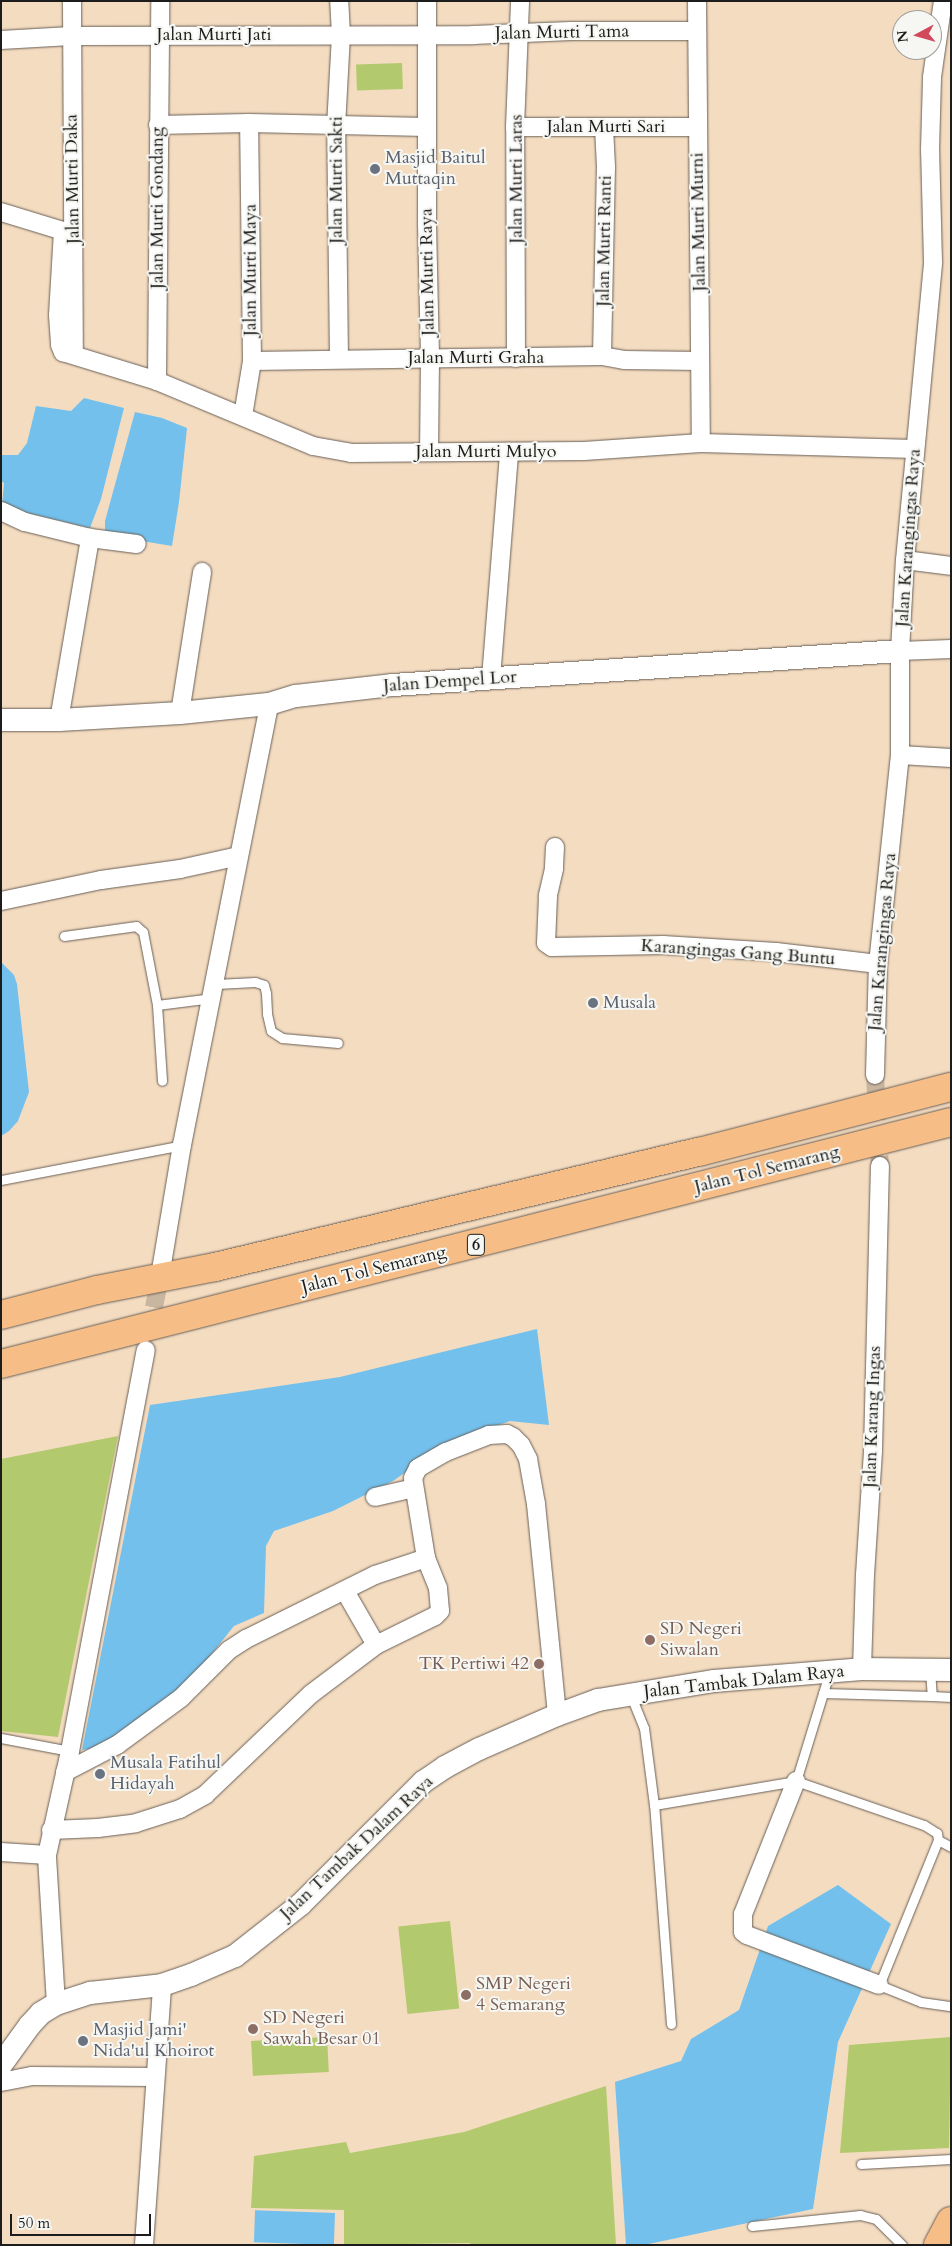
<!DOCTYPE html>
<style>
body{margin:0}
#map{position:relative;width:952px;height:2246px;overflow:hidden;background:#f4dcc1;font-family:Cardo,serif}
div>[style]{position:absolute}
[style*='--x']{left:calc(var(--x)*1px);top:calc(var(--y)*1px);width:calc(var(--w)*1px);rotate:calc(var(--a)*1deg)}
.green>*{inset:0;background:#b3c96d;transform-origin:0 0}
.water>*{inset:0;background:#73c0ed;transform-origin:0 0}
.minor-tunnel>*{height:18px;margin-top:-9px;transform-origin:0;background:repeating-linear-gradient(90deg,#c9b6a0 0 18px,transparent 0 27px)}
.roads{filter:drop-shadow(0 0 1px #685f56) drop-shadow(0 0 1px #685f56)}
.service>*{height:9px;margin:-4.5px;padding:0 4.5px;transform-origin:4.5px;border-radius:4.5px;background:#fff}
.minor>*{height:18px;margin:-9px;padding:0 9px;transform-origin:9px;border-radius:9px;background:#fff}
.tertiary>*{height:22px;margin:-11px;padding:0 11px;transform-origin:11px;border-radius:11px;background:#fff}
.primary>*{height:28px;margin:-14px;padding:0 14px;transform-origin:14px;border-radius:14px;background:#f6be86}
.motorway>*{height:28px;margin:-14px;padding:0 14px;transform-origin:14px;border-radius:14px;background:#f6be86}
.dots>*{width:14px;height:14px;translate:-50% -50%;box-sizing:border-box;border:2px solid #f6f6f2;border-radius:50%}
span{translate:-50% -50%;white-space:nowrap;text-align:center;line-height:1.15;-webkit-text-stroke:4px #f6f6f2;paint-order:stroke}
.shield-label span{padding:1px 4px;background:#f6f6f2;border:1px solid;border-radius:4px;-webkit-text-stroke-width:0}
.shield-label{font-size:16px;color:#1c1c1c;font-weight:700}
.street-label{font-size:18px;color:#1c1c1c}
.worship-label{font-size:18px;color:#5b616d}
.left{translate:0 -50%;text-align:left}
.education-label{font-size:18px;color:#785e54}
.right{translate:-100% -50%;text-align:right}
.frame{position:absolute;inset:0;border:2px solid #1c1c1c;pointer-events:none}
.north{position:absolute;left:892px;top:10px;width:50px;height:50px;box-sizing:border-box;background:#f6f6f2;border:1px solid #9f9f9c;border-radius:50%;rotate:264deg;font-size:14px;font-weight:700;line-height:20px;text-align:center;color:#1c1c1c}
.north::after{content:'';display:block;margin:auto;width:18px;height:22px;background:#d1495b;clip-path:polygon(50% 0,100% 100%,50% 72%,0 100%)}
.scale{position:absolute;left:10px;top:2214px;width:141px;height:22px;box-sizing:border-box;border:2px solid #1c1c1c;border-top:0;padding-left:6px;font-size:15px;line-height:18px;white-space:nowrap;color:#1c1c1c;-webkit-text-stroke:4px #f6f6f2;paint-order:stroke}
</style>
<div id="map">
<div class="green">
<div style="left:402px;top:63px;width:26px;height:46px;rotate:88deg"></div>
<div style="clip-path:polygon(118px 1436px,58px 1737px,1px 1731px,1px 1459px)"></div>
<div style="left:450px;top:1921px;width:88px;height:52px;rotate:84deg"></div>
<div style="left:327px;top:2037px;width:35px;height:76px;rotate:87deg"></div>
<div style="clip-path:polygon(951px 2037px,949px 2148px,840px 2153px,849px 2045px)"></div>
<div style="clip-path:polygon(606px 2086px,616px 2245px,474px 2245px,469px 2243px,344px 2245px,344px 2210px,251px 2208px,254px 2156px,346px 2142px,350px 2153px,464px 2132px)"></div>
</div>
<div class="water">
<div style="clip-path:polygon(84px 398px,124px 408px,101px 499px,90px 528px,2px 507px,4px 483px,1px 481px,1px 455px,18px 455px,27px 443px,36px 406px,71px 411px)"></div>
<div style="clip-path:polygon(135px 412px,162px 418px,187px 428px,179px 502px,172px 546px,105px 535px,105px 521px)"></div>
<div style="clip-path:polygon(1px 962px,14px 975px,17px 984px,29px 1092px,18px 1121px,9px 1131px,1px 1136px)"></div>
<div style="clip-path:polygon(537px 1329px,549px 1425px,510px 1421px,447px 1443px,393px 1481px,333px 1511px,274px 1531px,266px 1546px,264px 1613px,234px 1626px,178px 1696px,107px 1746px,82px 1750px,150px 1405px,340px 1377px)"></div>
<div style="clip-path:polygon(838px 1885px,891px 1924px,838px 2042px,813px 2209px,644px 2245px,626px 2245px,615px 2082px,681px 2061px,691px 2039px,739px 2010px,768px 1926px)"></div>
<div style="left:335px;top:2213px;width:32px;height:80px;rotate:92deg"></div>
</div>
<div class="minor-tunnel">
<div style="--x:875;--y:1075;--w:91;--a:86.9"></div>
<div style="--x:149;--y:1334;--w:59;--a:-79.3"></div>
</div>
<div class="roads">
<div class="service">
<div style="--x:64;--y:936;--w:73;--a:-7.9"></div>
<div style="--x:136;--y:926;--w:9;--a:41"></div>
<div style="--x:143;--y:932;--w:74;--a:79.1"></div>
<div style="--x:157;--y:1005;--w:76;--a:86.2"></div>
<div style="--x:216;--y:984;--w:39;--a:-3"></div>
<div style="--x:255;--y:982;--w:9;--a:18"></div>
<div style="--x:264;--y:985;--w:8;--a:76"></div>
<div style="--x:266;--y:993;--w:21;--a:87"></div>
<div style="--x:267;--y:1014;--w:17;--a:77"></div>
<div style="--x:271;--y:1031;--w:13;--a:32"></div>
<div style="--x:282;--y:1038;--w:56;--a:5.1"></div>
<div style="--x:157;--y:1005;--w:56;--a:-7.1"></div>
<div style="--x:1;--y:1180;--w:184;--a:-10.9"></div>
<div style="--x:930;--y:1670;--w:26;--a:86"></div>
<div style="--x:932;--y:1696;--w:19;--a:3"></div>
<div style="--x:823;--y:1693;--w:109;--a:1.6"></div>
<div style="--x:631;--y:1696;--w:35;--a:68"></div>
<div style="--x:644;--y:1728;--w:78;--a:82.6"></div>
<div style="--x:1;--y:1738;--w:70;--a:10.7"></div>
<div style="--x:796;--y:1781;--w:135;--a:19"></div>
<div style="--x:924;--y:1825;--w:15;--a:32"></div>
<div style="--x:937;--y:1833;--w:7;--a:82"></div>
<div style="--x:938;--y:1840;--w:157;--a:112.1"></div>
<div style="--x:879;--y:1985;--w:45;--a:22"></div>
<div style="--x:921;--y:2002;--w:30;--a:8"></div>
<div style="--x:938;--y:1840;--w:15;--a:28"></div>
<div style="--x:671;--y:2024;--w:220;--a:-94.4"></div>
<div style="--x:654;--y:1805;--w:144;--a:-9.6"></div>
<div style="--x:796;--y:1781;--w:112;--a:-72.9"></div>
<div style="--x:861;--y:2164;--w:90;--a:-3.2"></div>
<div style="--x:752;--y:2226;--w:109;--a:-5.8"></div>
<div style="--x:860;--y:2215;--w:16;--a:14"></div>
<div style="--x:876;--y:2219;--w:37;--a:45"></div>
</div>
<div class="minor">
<div style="--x:427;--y:1;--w:223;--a:90"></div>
<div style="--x:427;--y:224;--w:134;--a:88.7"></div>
<div style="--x:430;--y:358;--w:94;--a:90.6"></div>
<div style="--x:697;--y:1;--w:442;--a:89.5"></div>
<div style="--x:72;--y:2;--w:353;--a:89.7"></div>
<div style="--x:1;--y:40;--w:70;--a:-3.3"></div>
<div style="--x:71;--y:36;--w:402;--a:-0.1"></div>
<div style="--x:473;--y:35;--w:98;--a:-2.3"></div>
<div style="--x:571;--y:31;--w:126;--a:0"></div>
<div style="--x:158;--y:125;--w:91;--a:-1.3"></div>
<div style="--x:249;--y:123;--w:177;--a:1.3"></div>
<div style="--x:515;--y:127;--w:183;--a:0"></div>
<div style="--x:1;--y:212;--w:65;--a:17"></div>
<div style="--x:63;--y:231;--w:10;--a:-6"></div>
<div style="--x:63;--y:231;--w:84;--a:93.4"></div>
<div style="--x:58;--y:315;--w:30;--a:86"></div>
<div style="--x:60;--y:345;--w:8;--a:67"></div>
<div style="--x:63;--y:352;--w:98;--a:17.1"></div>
<div style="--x:157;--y:381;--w:169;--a:22.6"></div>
<div style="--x:313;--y:446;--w:39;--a:10"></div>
<div style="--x:351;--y:453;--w:233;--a:-0.5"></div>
<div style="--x:584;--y:451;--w:117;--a:-3.9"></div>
<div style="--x:701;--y:443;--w:214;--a:1.6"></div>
<div style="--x:602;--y:356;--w:189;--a:-88.8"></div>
<div style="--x:606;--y:167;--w:40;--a:-92.9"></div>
<div style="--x:516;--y:358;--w:231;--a:-90.2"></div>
<div style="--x:515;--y:127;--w:126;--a:-87.7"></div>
<div style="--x:339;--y:359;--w:232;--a:-90.7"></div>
<div style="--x:336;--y:127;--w:92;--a:-86.9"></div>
<div style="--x:341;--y:35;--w:34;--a:-93"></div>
<div style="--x:252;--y:361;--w:350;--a:-0.8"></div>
<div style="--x:602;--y:356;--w:22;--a:10"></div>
<div style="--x:624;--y:360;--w:76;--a:0.8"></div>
<div style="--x:157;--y:381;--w:380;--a:-89.5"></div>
<div style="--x:243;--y:416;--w:56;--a:-80.7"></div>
<div style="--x:252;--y:361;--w:238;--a:-90.7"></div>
<div style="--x:1;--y:511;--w:26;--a:25"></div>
<div style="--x:25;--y:522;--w:67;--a:13.8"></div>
<div style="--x:90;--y:538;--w:47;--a:7.3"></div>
<div style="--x:905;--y:560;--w:46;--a:7.4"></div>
<div style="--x:900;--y:651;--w:51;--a:-2.2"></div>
<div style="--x:491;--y:678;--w:227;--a:-85.4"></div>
<div style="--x:180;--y:713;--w:143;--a:-81.1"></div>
<div style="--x:59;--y:720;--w:185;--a:-80.3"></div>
<div style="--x:900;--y:755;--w:51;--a:3.4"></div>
<div style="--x:555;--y:847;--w:22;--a:93"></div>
<div style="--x:554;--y:869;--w:28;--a:103"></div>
<div style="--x:548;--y:896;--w:47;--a:92.4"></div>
<div style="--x:546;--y:943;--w:7;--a:34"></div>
<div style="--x:552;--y:947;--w:111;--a:-1"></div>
<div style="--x:663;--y:945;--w:113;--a:3.5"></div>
<div style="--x:776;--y:952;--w:103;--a:6.7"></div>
<div style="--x:1;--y:901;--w:102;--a:-11.9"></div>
<div style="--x:101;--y:880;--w:80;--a:-7.9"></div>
<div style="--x:180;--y:869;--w:60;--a:-12.4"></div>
<div style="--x:875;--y:1075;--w:111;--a:-88.5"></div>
<div style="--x:878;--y:964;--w:210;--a:-84"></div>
<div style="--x:900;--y:755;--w:104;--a:-90"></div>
<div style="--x:900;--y:651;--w:91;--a:-86.9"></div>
<div style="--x:905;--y:560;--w:299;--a:-84.6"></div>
<div style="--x:933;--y:262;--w:112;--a:-91.5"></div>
<div style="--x:930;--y:150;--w:73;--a:-88.4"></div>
<div style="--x:932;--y:77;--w:77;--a:-81.8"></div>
<div style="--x:160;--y:1276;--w:133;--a:-80.5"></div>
<div style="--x:182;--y:1145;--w:449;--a:-78.8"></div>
<div style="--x:375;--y:1497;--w:39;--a:-13"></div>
<div style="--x:345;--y:1591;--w:62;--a:60.1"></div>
<div style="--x:376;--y:1645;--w:66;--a:-26.2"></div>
<div style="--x:435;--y:1616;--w:7;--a:-45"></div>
<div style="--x:440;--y:1611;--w:23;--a:-95"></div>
<div style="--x:438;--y:1588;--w:32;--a:-112"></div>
<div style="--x:862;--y:1669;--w:94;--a:-88.2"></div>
<div style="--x:865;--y:1575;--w:125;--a:-86.3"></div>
<div style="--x:873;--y:1450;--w:284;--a:-88.6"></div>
<div style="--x:65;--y:1772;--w:59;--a:-27.4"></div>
<div style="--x:117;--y:1745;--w:79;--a:-36.3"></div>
<div style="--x:181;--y:1698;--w:68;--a:-45"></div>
<div style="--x:229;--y:1650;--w:20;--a:-33"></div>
<div style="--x:246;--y:1639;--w:144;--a:-26.4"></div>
<div style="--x:375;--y:1575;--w:54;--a:-18.4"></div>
<div style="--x:426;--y:1558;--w:81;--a:-99.2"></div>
<div style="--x:413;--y:1478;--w:11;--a:-63"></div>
<div style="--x:418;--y:1468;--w:32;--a:-30"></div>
<div style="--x:446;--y:1452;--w:46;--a:-21.6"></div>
<div style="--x:489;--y:1435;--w:18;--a:-3"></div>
<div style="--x:507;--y:1434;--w:7;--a:27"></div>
<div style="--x:513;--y:1437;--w:11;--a:45"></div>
<div style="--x:521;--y:1445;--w:16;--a:63"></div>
<div style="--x:528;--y:1459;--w:46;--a:79.9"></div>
<div style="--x:536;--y:1504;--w:212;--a:84.3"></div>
<div style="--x:796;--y:1781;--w:143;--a:111.7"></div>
<div style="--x:743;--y:1914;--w:18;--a:90"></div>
<div style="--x:743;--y:1932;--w:5;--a:37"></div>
<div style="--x:747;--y:1935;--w:141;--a:20.7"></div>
<div style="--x:51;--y:1830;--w:47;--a:-2.4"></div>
<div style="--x:98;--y:1828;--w:38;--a:-7"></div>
<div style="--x:136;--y:1823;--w:46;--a:-17.7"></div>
<div style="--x:180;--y:1809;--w:29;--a:-29"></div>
<div style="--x:205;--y:1795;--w:146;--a:-43.6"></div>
<div style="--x:311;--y:1694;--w:81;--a:-37"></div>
<div style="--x:1;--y:1852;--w:46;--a:3.7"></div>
<div style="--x:56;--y:2004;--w:149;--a:-93.5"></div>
<div style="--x:47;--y:1855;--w:107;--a:-77.5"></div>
<div style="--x:70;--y:1751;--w:408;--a:-79.3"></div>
<div style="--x:1;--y:2082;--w:32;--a:-11"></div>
<div style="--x:32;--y:2076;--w:123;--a:0.5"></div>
<div style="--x:144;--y:2245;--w:261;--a:-86"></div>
</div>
<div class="tertiary">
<div style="--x:1;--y:720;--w:58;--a:0"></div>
<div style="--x:59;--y:720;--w:121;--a:-3.3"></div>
<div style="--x:180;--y:713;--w:89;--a:-5.8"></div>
<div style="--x:269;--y:704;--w:28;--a:-17"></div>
<div style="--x:296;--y:696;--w:98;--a:-6.5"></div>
<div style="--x:393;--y:685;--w:508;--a:-3.84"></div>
<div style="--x:1;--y:2065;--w:49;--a:-54.1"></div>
<div style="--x:30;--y:2025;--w:16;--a:-47"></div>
<div style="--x:41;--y:2013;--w:17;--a:-31"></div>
<div style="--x:56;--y:2004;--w:36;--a:-18"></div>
<div style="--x:90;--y:1993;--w:72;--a:-6.3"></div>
<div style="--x:162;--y:1985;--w:31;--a:-19"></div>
<div style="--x:191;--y:1975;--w:48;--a:-23.4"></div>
<div style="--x:235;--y:1956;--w:84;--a:-38.2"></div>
<div style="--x:301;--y:1904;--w:173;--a:-45"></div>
<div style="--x:423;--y:1782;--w:27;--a:-34"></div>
<div style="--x:445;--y:1767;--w:38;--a:-28"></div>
<div style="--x:479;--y:1749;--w:85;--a:-23.6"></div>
<div style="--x:557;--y:1715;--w:44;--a:-20.1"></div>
<div style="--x:598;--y:1700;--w:118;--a:-9.3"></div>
<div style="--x:714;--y:1681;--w:148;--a:-4.6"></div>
<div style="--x:862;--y:1669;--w:89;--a:0.6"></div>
</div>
<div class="primary">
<div style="--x:938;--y:2245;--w:27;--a:-62"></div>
</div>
<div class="motorway">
<div style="--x:1;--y:1315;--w:99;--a:-14.6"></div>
<div style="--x:97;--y:1290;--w:120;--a:-11"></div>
<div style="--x:215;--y:1267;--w:497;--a:-13.4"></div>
<div style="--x:699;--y:1152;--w:260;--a:-14.5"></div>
<div style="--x:1;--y:1364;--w:980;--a:-14.29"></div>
</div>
</div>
<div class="dots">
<div style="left:375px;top:169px;background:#6b7280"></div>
<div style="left:593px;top:1003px;background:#6b7280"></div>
<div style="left:650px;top:1640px;background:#8d6e63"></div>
<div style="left:539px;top:1664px;background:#8d6e63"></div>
<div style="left:100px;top:1774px;background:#6b7280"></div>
<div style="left:466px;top:1995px;background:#8d6e63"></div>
<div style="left:253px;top:2029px;background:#8d6e63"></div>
<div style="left:83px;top:2041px;background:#6b7280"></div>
</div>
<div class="shield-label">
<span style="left:476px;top:1245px">6</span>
</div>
<div class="street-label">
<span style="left:562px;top:33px;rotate:-1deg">Jalan Murti Tama</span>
<span style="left:214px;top:35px">Jalan Murti Jati</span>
<span style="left:606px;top:127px">Jalan Murti Sari</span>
<span style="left:73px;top:179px;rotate:-91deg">Jalan Murti Daka</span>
<span style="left:517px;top:179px;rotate:-90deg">Jalan Murti Laras</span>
<span style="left:337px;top:180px;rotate:-90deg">Jalan Murti Sakti</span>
<span style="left:158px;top:208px;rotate:-90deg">Jalan Murti Gondang</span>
<span style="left:699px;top:222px;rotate:-91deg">Jalan Murti Murni</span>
<span style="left:605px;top:241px;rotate:-89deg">Jalan Murti Ranti</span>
<span style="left:251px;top:270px;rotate:-90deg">Jalan Murti Maya</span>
<span style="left:428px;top:272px;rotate:-91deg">Jalan Murti Raya</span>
<span style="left:476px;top:358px">Jalan Murti Graha</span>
<span style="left:486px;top:452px">Jalan Murti Mulyo</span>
<span style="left:909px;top:538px;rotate:-86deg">Jalan Karangingas Raya</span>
<span style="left:450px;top:682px;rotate:-4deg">Jalan Dempel Lor</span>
<span style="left:883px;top:942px;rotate:-85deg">Jalan Karangingas Raya</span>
<span style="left:738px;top:953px;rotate:4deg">Karangingas Gang Buntu</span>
<span style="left:767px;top:1170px;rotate:-14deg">Jalan Tol Semarang</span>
<span style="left:374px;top:1270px;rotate:-14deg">Jalan Tol Semarang</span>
<span style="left:873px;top:1417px;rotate:-88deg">Jalan Karang Ingas</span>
<span style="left:744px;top:1682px;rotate:-6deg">Jalan Tambak Dalam Raya</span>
<span style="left:357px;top:1848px;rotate:-43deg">Jalan Tambak Dalam Raya</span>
</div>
<div class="worship-label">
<span class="left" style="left:385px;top:169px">Masjid Baitul<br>Muttaqin</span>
<span class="left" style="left:603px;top:1003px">Musala</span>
<span class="left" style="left:110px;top:1774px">Musala Fatihul<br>Hidayah</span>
<span class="left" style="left:93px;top:2041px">Masjid Jami'<br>Nida'ul Khoirot</span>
</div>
<div class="education-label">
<span class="left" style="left:660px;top:1640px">SD Negeri<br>Siwalan</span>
<span class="right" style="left:529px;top:1664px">TK Pertiwi 42</span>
<span class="left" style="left:476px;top:1995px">SMP Negeri<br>4 Semarang</span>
<span class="left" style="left:263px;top:2029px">SD Negeri<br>Sawah Besar 01</span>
</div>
<div class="frame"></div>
<div class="north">N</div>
<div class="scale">50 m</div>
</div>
